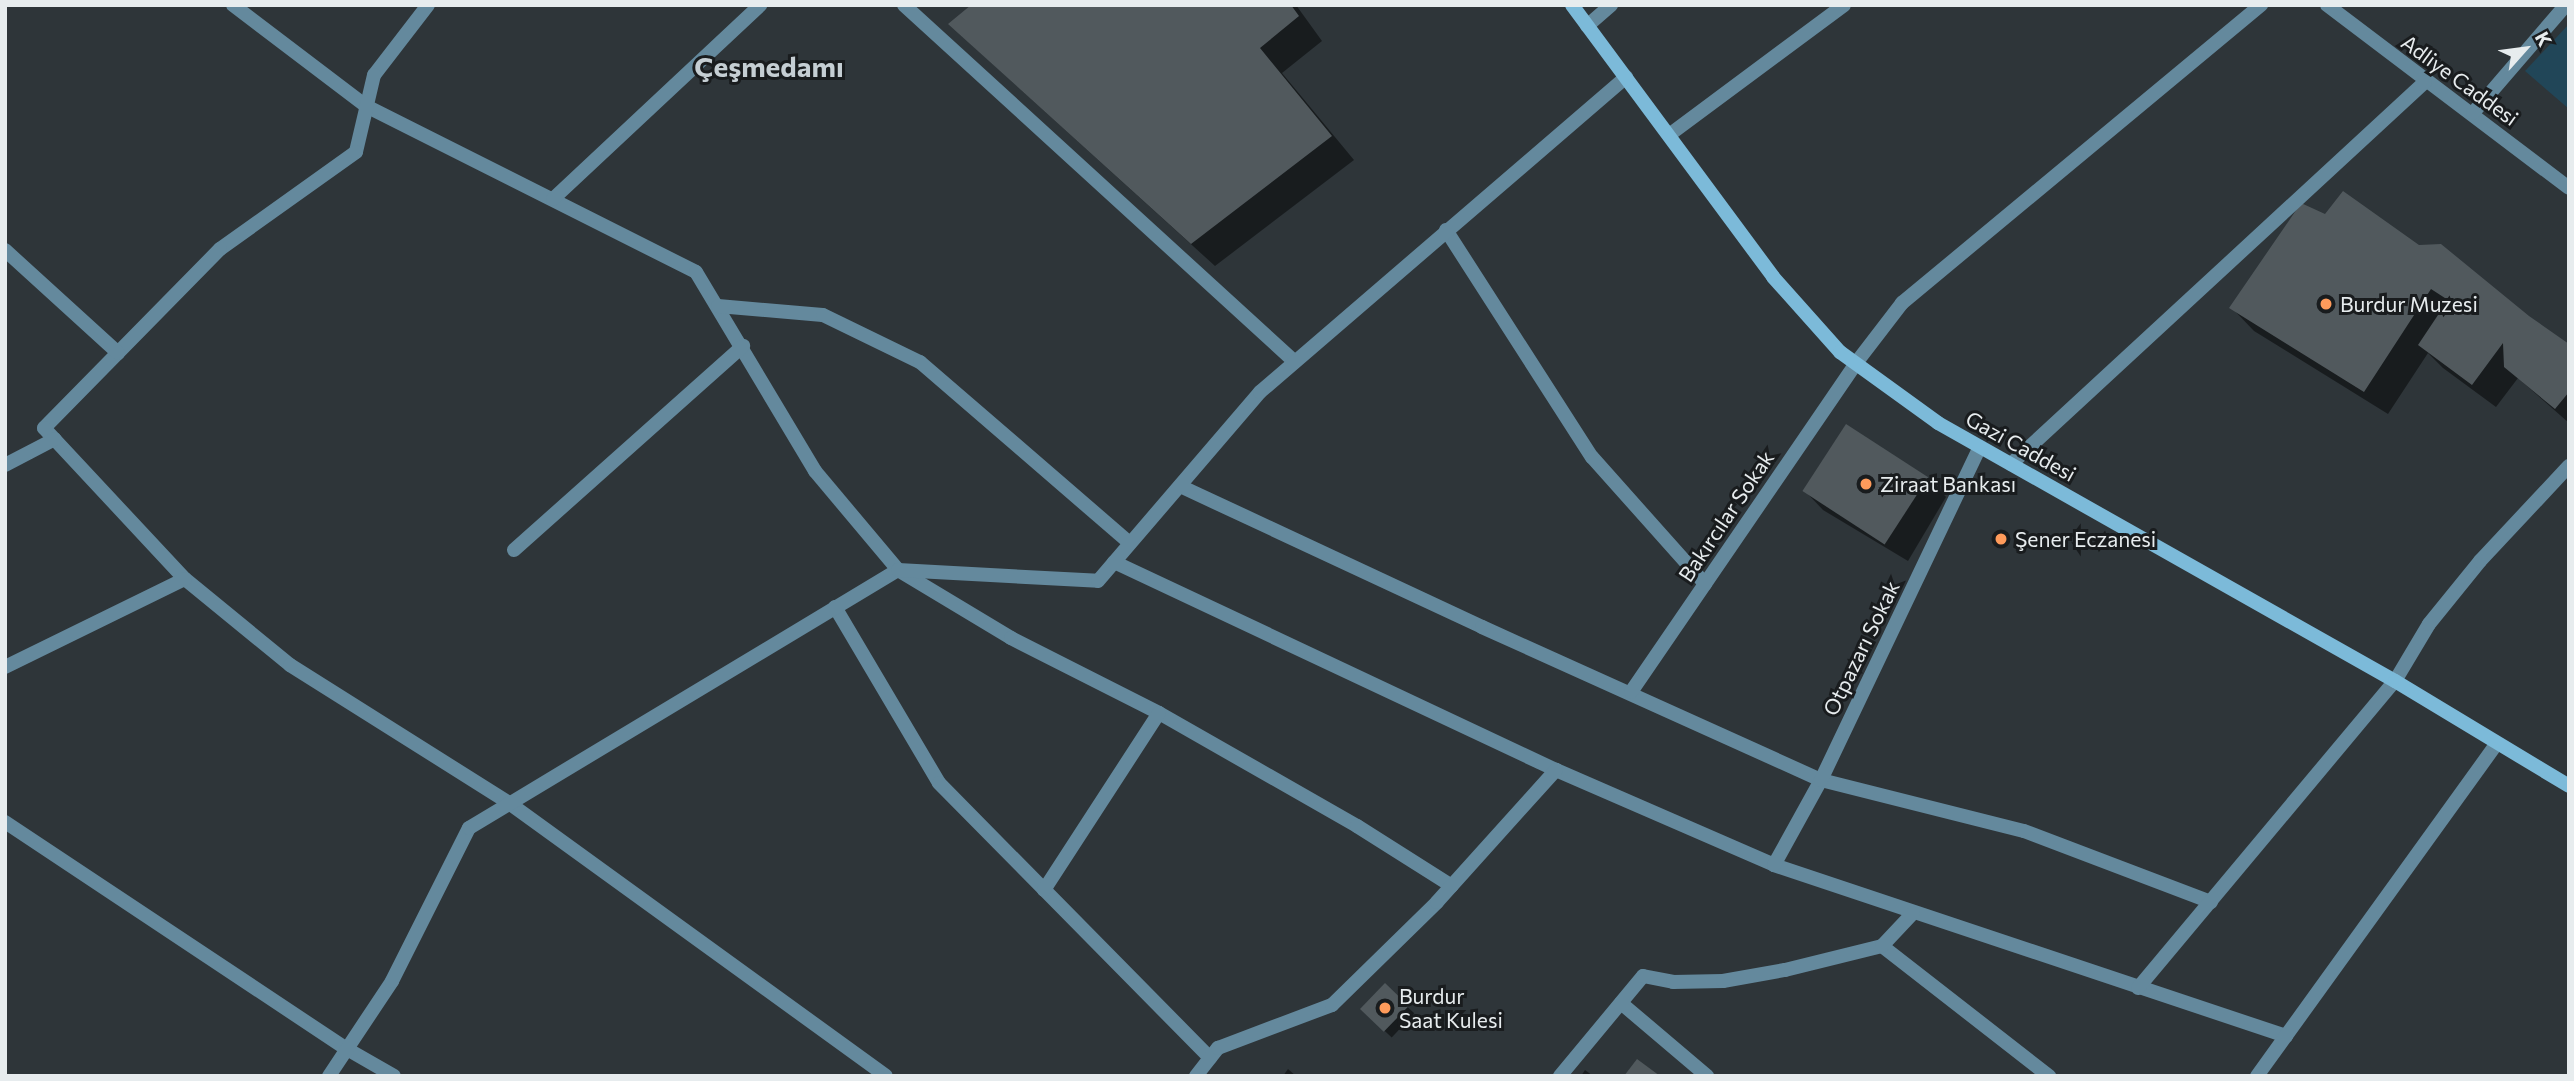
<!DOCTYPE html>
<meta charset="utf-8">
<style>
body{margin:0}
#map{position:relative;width:2574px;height:1081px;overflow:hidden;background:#2e3539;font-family:Commissioner,sans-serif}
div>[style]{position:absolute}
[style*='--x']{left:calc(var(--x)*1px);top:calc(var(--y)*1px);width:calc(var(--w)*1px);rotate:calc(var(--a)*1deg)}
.green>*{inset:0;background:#214658}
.shadow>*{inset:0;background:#0007;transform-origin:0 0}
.building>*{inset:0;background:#51595d;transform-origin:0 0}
.minor>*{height:14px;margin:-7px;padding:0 7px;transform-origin:7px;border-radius:7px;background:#64899d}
.secondary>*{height:14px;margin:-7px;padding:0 7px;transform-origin:7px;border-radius:7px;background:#7cbad9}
.dots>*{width:19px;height:19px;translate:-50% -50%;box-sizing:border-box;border:4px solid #191c1e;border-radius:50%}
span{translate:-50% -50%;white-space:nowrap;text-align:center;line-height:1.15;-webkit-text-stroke:6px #191c1e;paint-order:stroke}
.street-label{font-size:21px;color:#e7ecee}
.poi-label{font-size:21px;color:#e7ecee}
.left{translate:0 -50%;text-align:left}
.district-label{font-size:28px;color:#c5ced3;font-weight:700}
.frame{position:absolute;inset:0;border:7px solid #e7ecee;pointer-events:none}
.north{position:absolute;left:2490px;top:14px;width:70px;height:70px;-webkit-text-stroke:5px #191c1e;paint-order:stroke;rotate:62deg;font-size:19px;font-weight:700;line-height:28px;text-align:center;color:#e7ecee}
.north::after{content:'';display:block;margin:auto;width:24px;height:32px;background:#e7ecee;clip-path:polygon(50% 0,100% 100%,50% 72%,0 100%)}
</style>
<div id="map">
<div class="green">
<div style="clip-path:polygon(2569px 24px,2569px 109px,2525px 71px)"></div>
</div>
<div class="shadow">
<div style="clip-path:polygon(973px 5px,1296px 5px,1322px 41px,1282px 73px,1354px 160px,1215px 266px,974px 47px)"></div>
<div style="clip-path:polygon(2325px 216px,2419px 247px,2569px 346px,2569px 423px,2518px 378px,2496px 407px,2443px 368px,2428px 353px,2388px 414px,2254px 331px,2231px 307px)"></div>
<div style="clip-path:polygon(1928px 478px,1946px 497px,1908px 561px,1823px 510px,1805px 491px)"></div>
<div style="left:1385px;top:986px;width:40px;height:33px;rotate:43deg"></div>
<div style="clip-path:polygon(1288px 1069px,1296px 1076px,1283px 1076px)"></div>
<div style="clip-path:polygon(1585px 1070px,1593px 1076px,1581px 1076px)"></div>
</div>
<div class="building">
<div style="clip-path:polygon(971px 5px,1291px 5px,1299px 16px,1260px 48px,1332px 136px,1191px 244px,948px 24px)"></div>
<div style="clip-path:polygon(2343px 191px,2419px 245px,2441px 244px,2529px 316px,2569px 344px,2569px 392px,2555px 409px,2504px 367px,2503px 343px,2472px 385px,2418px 345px,2448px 300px,2431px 289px,2364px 392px,2229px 308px,2301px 203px,2325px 214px)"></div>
<div style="left:1846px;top:424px;width:98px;height:80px;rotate:33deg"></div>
<div style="left:1385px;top:983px;width:33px;height:36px;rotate:44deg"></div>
<div style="clip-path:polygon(1637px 1059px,1660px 1076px,1624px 1076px)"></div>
</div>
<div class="minor">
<div style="--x:233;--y:5;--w:167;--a:37.2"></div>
<div style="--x:366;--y:106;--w:369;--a:26.7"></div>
<div style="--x:696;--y:272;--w:232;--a:59.1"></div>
<div style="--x:815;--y:471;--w:129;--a:50"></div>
<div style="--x:898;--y:570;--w:132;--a:31"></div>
<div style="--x:1011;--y:638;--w:166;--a:26.9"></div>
<div style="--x:1159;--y:713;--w:228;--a:29.7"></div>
<div style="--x:1357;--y:826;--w:112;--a:32.3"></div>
<div style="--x:428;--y:5;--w:88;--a:127.6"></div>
<div style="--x:374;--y:75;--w:79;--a:103.2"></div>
<div style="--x:356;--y:152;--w:167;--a:144.5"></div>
<div style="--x:220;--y:249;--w:251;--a:134.5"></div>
<div style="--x:44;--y:428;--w:207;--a:47"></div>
<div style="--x:185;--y:579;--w:136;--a:39.3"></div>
<div style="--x:290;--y:665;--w:259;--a:32.2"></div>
<div style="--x:509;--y:803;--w:465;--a:35.9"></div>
<div style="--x:904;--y:5;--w:529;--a:42.4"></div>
<div style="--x:2327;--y:5;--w:303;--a:37.1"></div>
<div style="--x:1587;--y:26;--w:32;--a:-41"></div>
<div style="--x:2473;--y:113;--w:143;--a:-49.3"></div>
<div style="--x:1669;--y:135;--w:218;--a:-36.6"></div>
<div style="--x:553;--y:199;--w:284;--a:-43.1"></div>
<div style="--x:1446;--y:230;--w:270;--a:57.3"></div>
<div style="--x:1592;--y:457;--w:170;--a:48.3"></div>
<div style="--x:5;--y:250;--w:153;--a:42.3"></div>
<div style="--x:718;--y:306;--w:105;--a:4.9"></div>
<div style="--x:823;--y:315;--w:108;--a:25.9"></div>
<div style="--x:920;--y:362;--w:277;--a:40.8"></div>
<div style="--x:2011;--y:464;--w:563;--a:-42.7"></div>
<div style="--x:5;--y:465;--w:56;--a:-27.5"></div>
<div style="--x:1180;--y:486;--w:333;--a:25"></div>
<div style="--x:1482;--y:627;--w:372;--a:24.3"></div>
<div style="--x:1821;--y:780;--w:209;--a:14.1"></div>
<div style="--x:2024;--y:831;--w:200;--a:20.8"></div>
<div style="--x:514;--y:550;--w:307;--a:-41.7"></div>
<div style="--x:1114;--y:562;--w:488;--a:25.2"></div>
<div style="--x:1556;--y:770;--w:238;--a:23.5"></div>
<div style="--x:1774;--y:865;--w:540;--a:18.47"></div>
<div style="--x:835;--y:607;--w:204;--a:59.4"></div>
<div style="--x:939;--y:783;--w:386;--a:45.4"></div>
<div style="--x:5;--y:667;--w:200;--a:-26.1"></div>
<div style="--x:1631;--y:692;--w:399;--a:-55.6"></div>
<div style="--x:1856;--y:363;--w:76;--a:-52.5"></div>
<div style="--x:1902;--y:303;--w:467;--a:-39.7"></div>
<div style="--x:5;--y:822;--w:410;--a:33.6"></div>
<div style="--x:347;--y:1049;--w:54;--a:29.9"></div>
<div style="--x:1774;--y:865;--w:97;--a:-61.1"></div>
<div style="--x:1821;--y:780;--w:369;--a:-64.5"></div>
<div style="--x:1044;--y:890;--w:211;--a:-57"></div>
<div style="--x:1882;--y:946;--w:212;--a:37.9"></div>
<div style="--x:2138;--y:988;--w:400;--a:-50.1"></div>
<div style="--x:2395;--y:681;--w:66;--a:-59.2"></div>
<div style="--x:2429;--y:624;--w:81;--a:-51"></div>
<div style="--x:2480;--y:561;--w:130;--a:-46.9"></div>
<div style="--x:1621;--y:1003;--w:113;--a:40.3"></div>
<div style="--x:329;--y:1076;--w:114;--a:-56.4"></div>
<div style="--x:392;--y:981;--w:171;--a:-63.3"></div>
<div style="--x:469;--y:828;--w:501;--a:-31.02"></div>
<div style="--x:898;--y:570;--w:200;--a:3.1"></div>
<div style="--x:1098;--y:581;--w:249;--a:-49.4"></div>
<div style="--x:1260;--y:392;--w:483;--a:-40.7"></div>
<div style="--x:1196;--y:1076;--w:36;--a:-52"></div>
<div style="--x:1218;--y:1048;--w:122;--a:-20.7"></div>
<div style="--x:1332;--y:1005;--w:147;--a:-44.4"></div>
<div style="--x:1437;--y:902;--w:178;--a:-48"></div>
<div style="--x:1560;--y:1076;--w:130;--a:-50.3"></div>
<div style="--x:1643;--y:976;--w:31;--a:11"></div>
<div style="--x:1673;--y:982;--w:50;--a:-1.1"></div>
<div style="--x:1723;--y:981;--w:63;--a:-10.1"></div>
<div style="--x:1785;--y:970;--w:100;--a:-13.9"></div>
<div style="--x:1882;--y:946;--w:45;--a:-46.8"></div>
<div style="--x:2257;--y:1076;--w:410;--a:-54.2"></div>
</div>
<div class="secondary">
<div style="--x:1572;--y:5;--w:338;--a:53.5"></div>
<div style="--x:1773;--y:277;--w:101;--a:48.2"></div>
<div style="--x:1840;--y:352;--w:121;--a:35.9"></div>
<div style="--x:1938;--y:423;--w:525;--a:29.45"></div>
<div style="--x:2395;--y:681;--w:203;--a:31.1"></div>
</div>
<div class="dots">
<div style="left:2326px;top:304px;background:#ff9b5b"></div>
<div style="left:1866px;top:484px;background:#ff9b5b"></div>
<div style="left:2001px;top:539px;background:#ff9b5b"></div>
<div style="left:1385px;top:1008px;background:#ff9b5b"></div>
</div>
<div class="street-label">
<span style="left:2460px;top:80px;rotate:36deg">Adliye Caddesi</span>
<span style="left:2021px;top:446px;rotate:29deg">Gazi Caddesi</span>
<span style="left:1726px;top:516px;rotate:-56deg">Bakırcılar Sokak</span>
<span style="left:1861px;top:648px;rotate:-64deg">Otpazarı Sokak</span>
</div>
<div class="poi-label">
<span class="left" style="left:2340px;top:304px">Burdur Muzesi</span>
<span class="left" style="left:1880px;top:484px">Ziraat Bankası</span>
<span class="left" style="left:2015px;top:539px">Şener Eczanesi</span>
<span class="left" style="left:1399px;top:1008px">Burdur<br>Saat Kulesi</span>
</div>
<div class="district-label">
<span style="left:769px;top:66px">Çeşmedamı</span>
</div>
<div class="frame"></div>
<div class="north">K</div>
</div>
